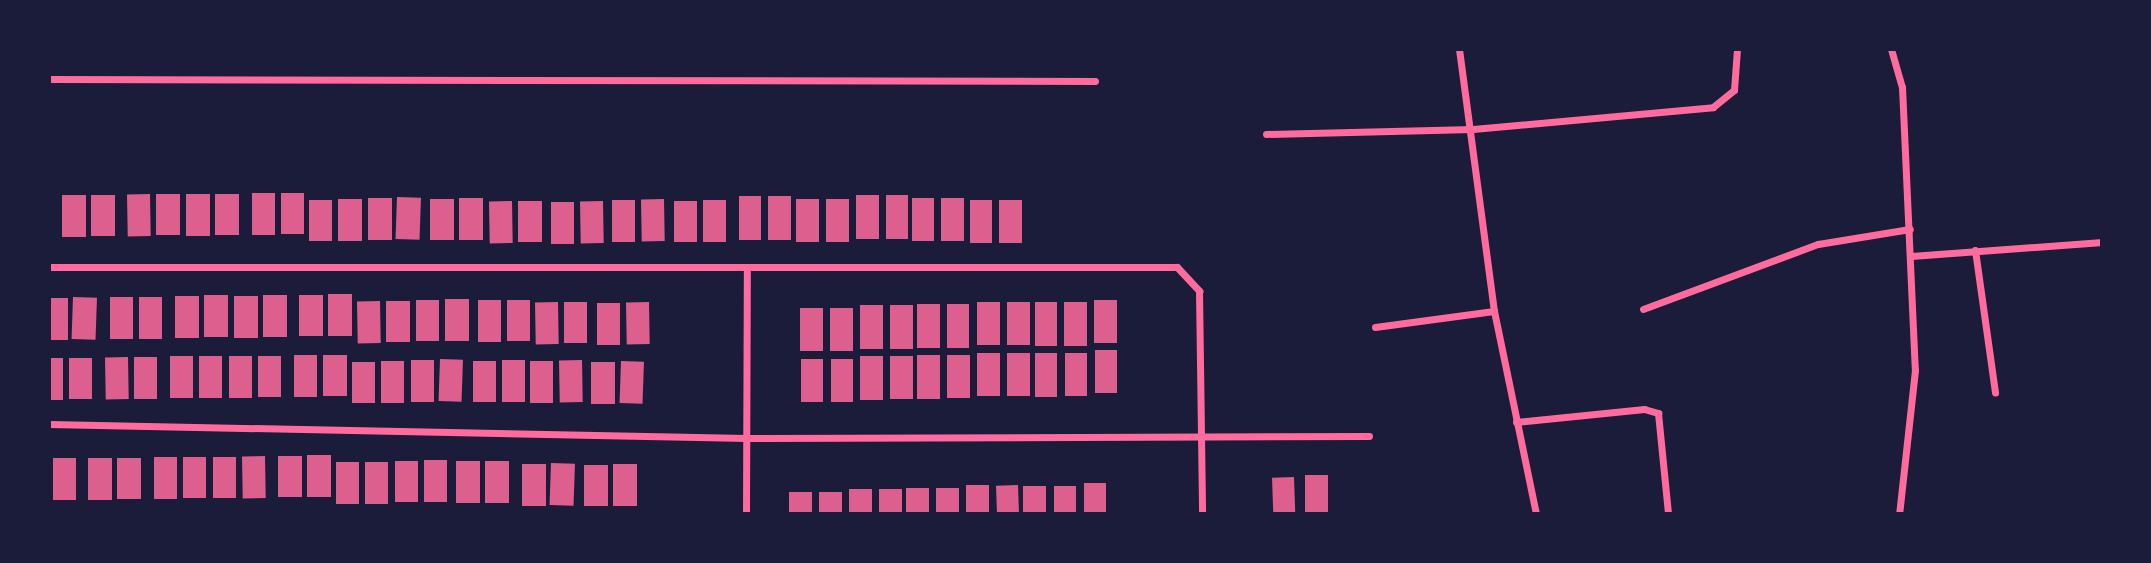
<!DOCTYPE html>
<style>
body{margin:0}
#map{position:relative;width:2151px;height:563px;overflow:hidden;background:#1b1b3a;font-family:Commissioner,sans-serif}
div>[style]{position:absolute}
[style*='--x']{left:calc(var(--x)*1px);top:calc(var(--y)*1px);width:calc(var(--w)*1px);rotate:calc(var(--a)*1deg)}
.building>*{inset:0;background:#dd5f8e;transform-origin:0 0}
.minor>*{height:7px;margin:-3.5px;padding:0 3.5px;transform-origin:3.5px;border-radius:3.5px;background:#ff6b9d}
span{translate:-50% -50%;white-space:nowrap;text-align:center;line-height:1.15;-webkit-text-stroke:6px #1b1b3a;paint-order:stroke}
.frame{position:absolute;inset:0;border:51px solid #1b1b3a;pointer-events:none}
</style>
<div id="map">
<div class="building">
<div style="left:252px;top:193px;width:23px;height:42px"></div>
<div style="left:281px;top:193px;width:23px;height:41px"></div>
<div style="left:150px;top:194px;width:42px;height:23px;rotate:89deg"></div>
<div style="left:156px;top:194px;width:24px;height:41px"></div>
<div style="left:186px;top:194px;width:24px;height:42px"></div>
<div style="left:215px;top:194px;width:24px;height:41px"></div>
<div style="left:86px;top:195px;width:42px;height:24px;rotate:90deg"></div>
<div style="left:91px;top:195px;width:24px;height:41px"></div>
<div style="left:879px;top:195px;width:44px;height:23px;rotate:90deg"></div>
<div style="left:908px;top:195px;width:44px;height:22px;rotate:90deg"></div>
<div style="left:761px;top:196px;width:44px;height:22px;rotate:90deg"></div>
<div style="left:791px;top:196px;width:44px;height:23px;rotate:90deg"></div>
<div style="left:397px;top:197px;width:24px;height:42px;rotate:2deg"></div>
<div style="left:368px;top:198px;width:24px;height:42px"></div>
<div style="left:459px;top:198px;width:24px;height:42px"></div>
<div style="left:912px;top:198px;width:22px;height:43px"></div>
<div style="left:941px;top:198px;width:23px;height:43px"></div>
<div style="left:338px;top:199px;width:24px;height:42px"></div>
<div style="left:430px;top:199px;width:24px;height:41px"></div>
<div style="left:664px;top:199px;width:42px;height:23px;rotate:89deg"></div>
<div style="left:796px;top:199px;width:23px;height:43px"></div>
<div style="left:826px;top:199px;width:23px;height:43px"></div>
<div style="left:309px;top:200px;width:23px;height:41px"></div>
<div style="left:612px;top:200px;width:23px;height:42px"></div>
<div style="left:703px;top:200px;width:23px;height:42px"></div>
<div style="left:970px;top:200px;width:22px;height:43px"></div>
<div style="left:999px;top:200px;width:23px;height:43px"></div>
<div style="left:512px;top:201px;width:42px;height:23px;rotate:89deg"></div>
<div style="left:518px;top:201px;width:24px;height:41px"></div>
<div style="left:603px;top:201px;width:42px;height:23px;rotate:89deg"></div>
<div style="left:674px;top:201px;width:23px;height:41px"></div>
<div style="left:551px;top:202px;width:23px;height:42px"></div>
<div style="left:328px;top:294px;width:24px;height:42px"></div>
<div style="left:228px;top:295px;width:42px;height:24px;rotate:90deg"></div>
<div style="left:263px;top:295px;width:24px;height:42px"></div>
<div style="left:299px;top:295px;width:24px;height:41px"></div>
<div style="left:175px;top:296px;width:24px;height:42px"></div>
<div style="left:234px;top:296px;width:24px;height:42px"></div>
<div style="left:73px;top:297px;width:24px;height:42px;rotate:2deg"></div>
<div style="left:110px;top:297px;width:23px;height:42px"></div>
<div style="left:139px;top:297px;width:23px;height:42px"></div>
<div style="left:49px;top:298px;width:19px;height:42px"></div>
<div style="left:445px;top:299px;width:24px;height:42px"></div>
<div style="left:416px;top:300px;width:23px;height:41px"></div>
<div style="left:501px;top:300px;width:42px;height:23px;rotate:90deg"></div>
<div style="left:507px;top:300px;width:23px;height:41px"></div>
<div style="left:1094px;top:300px;width:23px;height:43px"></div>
<div style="left:380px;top:301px;width:42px;height:23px;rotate:89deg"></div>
<div style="left:386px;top:301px;width:24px;height:41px"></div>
<div style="left:558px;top:302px;width:42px;height:23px;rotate:89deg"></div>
<div style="left:564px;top:302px;width:23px;height:41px"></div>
<div style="left:649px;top:302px;width:42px;height:23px;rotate:89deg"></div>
<div style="left:977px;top:302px;width:23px;height:43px"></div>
<div style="left:1007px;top:302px;width:23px;height:43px"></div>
<div style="left:1035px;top:302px;width:22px;height:44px"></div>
<div style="left:1064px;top:302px;width:23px;height:44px"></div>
<div style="left:597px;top:303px;width:23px;height:42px"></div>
<div style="left:917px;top:304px;width:23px;height:44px"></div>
<div style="left:947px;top:304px;width:22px;height:44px"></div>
<div style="left:860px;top:305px;width:23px;height:44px"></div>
<div style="left:890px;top:305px;width:23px;height:44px"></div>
<div style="left:800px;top:308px;width:23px;height:43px"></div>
<div style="left:830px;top:308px;width:23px;height:43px"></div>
<div style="left:1117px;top:350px;width:43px;height:22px;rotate:90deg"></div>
<div style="left:977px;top:353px;width:23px;height:43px"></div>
<div style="left:1007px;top:353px;width:23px;height:43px"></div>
<div style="left:1035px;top:353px;width:22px;height:44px"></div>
<div style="left:1065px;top:353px;width:22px;height:43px"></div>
<div style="left:294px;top:355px;width:23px;height:42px"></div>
<div style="left:323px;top:355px;width:24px;height:41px"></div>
<div style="left:917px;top:355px;width:23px;height:44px"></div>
<div style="left:947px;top:355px;width:23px;height:43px"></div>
<div style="left:193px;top:356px;width:42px;height:23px;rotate:90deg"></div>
<div style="left:199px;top:356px;width:23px;height:42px"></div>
<div style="left:229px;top:356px;width:23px;height:42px"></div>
<div style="left:258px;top:356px;width:23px;height:41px"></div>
<div style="left:860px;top:356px;width:23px;height:44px"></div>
<div style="left:890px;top:356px;width:23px;height:43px"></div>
<div style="left:128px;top:357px;width:42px;height:23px;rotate:89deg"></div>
<div style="left:134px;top:357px;width:23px;height:42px"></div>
<div style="left:49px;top:358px;width:14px;height:42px"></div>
<div style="left:69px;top:358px;width:23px;height:41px"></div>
<div style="left:440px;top:359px;width:23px;height:42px;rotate:2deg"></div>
<div style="left:801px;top:359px;width:22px;height:43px"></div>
<div style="left:831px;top:359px;width:22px;height:43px"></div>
<div style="left:411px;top:360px;width:23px;height:42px"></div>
<div style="left:525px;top:360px;width:42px;height:23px;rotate:90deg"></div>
<div style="left:582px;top:360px;width:42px;height:23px;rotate:89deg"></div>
<div style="left:404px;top:361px;width:42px;height:23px;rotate:90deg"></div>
<div style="left:473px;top:361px;width:23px;height:41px"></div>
<div style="left:530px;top:361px;width:23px;height:42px"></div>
<div style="left:621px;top:361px;width:23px;height:42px;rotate:2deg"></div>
<div style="left:352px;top:362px;width:23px;height:41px"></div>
<div style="left:591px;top:362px;width:24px;height:42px"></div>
<div style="left:331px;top:455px;width:42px;height:24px;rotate:90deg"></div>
<div style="left:265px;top:456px;width:42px;height:23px;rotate:89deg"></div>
<div style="left:278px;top:456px;width:24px;height:41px"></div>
<div style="left:154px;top:457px;width:23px;height:42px"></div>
<div style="left:183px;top:457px;width:23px;height:41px"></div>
<div style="left:213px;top:457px;width:23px;height:41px"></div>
<div style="left:76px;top:458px;width:42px;height:23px;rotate:90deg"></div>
<div style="left:88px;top:458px;width:24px;height:42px"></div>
<div style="left:117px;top:458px;width:24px;height:41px"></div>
<div style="left:424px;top:460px;width:23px;height:42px"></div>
<div style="left:395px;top:461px;width:23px;height:41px"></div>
<div style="left:480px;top:461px;width:42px;height:24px;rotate:90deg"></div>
<div style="left:485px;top:461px;width:24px;height:42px"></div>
<div style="left:359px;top:462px;width:42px;height:23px;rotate:90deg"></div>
<div style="left:365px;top:462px;width:23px;height:42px"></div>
<div style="left:551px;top:463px;width:24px;height:42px;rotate:2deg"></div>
<div style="left:522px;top:464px;width:24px;height:42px"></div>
<div style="left:637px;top:464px;width:42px;height:24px;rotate:90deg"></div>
<div style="left:584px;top:465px;width:24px;height:41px"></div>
<div style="left:1305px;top:475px;width:23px;height:39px"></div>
<div style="left:1294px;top:477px;width:37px;height:22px;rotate:88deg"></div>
<div style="left:1106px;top:483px;width:31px;height:22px;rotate:90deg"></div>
<div style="left:989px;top:485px;width:29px;height:23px;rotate:90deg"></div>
<div style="left:1018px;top:485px;width:29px;height:22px;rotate:88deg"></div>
<div style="left:1023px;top:486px;width:23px;height:28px"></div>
<div style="left:1076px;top:486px;width:28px;height:22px;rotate:90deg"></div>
<div style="left:906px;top:488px;width:23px;height:26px"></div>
<div style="left:959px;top:488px;width:26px;height:23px;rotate:90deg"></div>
<div style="left:849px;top:489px;width:23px;height:25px"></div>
<div style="left:902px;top:489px;width:25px;height:23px;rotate:90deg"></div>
<div style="left:789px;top:492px;width:23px;height:22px"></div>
<div style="left:819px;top:492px;width:23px;height:22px"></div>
</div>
<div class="minor">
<div style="--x:1459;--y:49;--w:264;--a:82.4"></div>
<div style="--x:1891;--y:49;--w:40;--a:74"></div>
<div style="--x:1902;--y:87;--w:283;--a:87.4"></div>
<div style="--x:1915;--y:370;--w:145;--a:96.3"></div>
<div style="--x:49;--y:79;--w:1046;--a:0.11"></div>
<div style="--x:1266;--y:134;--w:207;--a:-1.4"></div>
<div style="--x:1473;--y:129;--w:241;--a:-5.2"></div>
<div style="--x:1713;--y:107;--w:27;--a:-39"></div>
<div style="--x:1734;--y:90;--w:41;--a:-85.8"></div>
<div style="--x:1975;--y:250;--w:144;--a:82"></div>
<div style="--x:1911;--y:256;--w:192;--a:-4.2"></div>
<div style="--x:49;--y:267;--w:1128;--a:0"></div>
<div style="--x:1177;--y:267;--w:33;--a:47"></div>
<div style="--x:1199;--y:291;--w:223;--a:89.2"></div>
<div style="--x:1643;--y:309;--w:187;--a:-20.4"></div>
<div style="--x:1818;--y:244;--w:93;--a:-9.3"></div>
<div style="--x:1375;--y:327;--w:120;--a:-7.7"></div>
<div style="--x:1494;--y:311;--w:207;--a:78.3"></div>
<div style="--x:1516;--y:422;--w:129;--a:-5.8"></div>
<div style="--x:1644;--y:409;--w:15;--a:16"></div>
<div style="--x:1658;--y:413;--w:101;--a:84.3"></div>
<div style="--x:49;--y:424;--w:698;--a:1.15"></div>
<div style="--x:747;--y:438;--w:622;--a:-0.18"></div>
<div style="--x:746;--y:514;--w:246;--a:-89.8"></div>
</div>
<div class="frame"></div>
</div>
